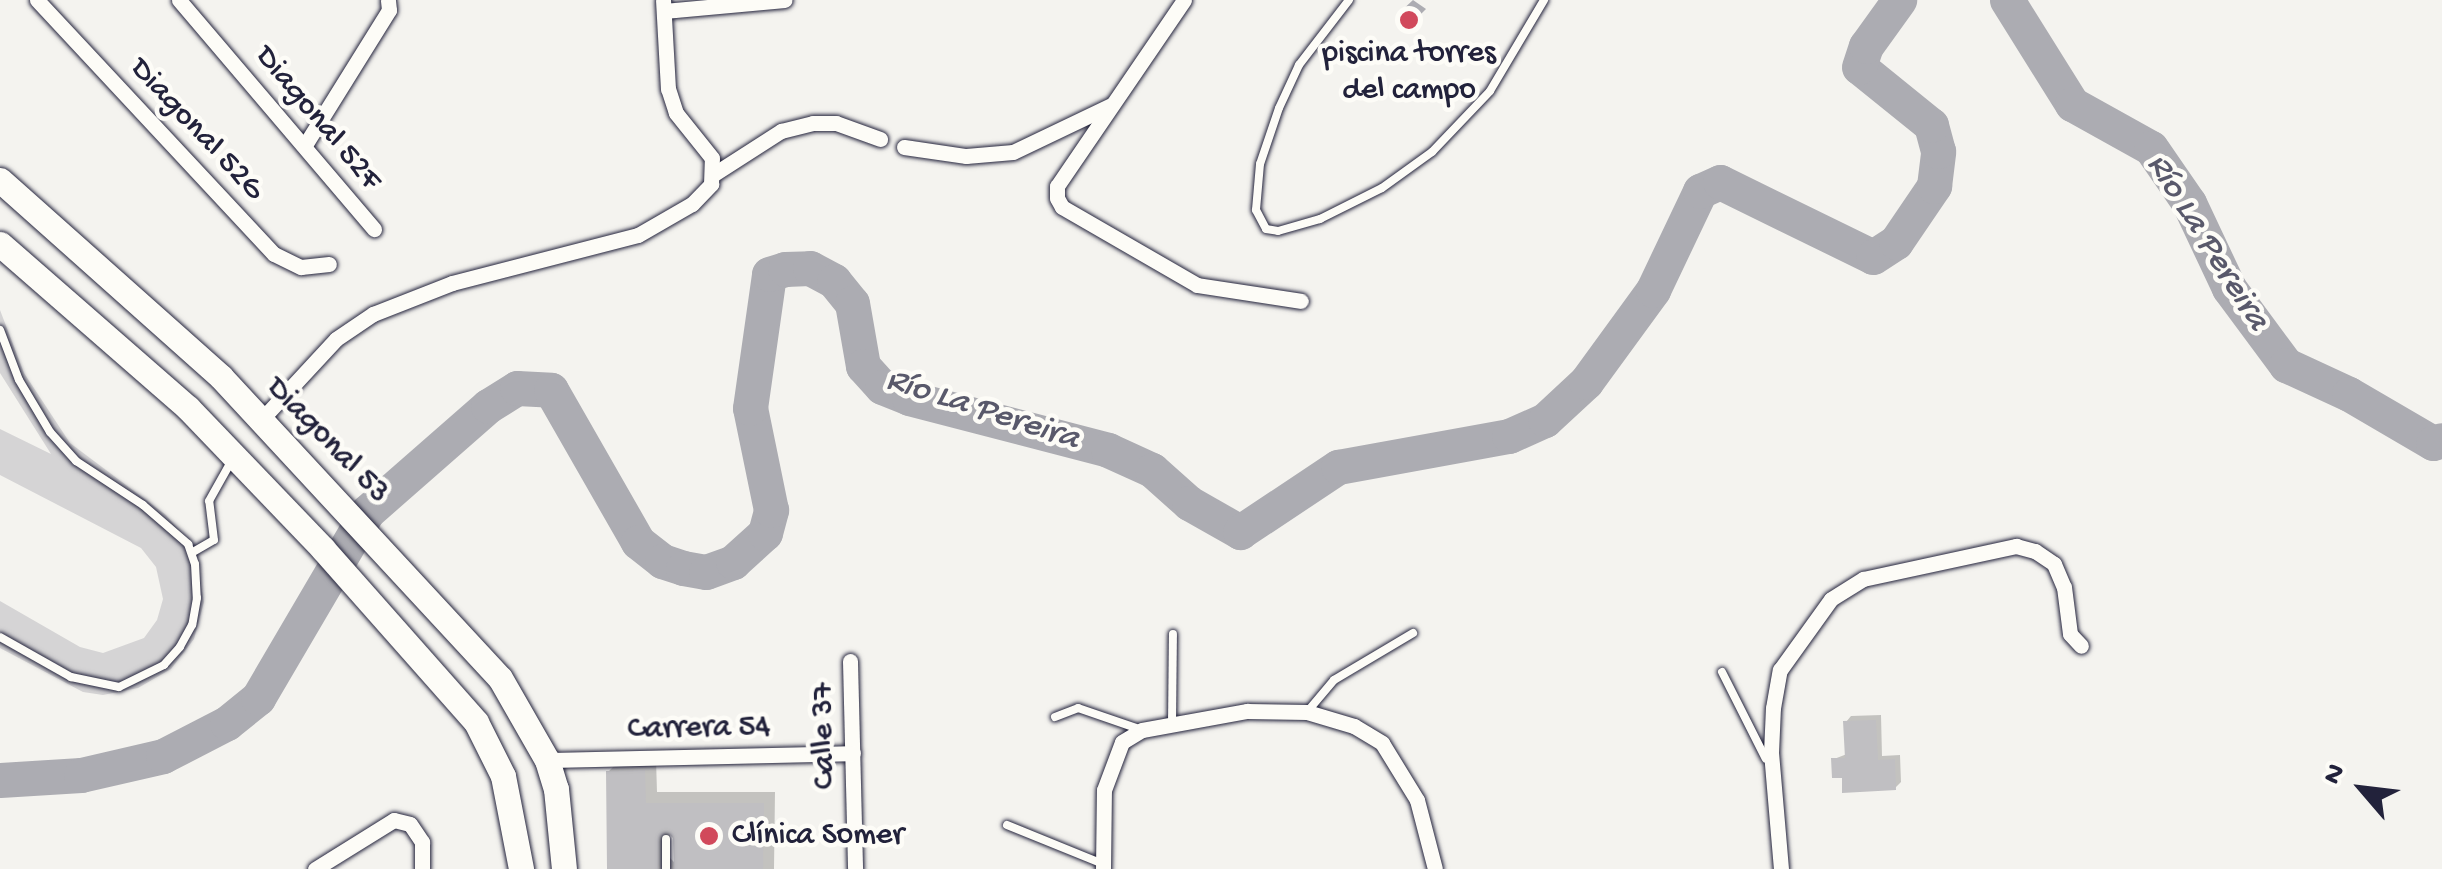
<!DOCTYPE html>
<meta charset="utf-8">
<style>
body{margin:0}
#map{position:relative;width:2442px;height:869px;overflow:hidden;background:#f4f3ef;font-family:"Gochi Hand",sans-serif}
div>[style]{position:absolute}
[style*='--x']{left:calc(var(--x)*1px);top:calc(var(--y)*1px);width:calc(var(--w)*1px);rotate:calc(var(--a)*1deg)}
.green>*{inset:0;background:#d5d4d5}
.water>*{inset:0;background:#acacb2}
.shadow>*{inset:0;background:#0003}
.river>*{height:35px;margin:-17.5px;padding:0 17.5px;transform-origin:17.5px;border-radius:17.5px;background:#acacb2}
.building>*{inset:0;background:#c0bfc2}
.roads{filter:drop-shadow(0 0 2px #22223b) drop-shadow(0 0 2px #22223b)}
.service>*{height:8px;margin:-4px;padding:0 4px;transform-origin:4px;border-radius:4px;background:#fdfcf7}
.minor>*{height:15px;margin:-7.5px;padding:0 7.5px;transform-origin:7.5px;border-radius:7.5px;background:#fdfcf7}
.primary>*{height:25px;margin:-12.5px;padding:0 12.5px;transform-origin:12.5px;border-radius:12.5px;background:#fdfcf7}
.dots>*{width:28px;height:28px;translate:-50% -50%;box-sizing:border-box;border:5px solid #fdfcf7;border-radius:50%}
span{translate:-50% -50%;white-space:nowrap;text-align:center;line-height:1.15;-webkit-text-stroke:9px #fdfcf7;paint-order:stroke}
.poi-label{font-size:32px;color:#22223b}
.left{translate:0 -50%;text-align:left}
.street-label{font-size:32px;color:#22223b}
.water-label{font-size:35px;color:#59596b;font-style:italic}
.north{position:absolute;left:2312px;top:739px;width:100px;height:100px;-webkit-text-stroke:8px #fdfcf7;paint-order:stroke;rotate:298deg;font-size:28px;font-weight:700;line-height:40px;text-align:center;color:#22223b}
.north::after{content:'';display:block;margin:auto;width:35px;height:45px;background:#22223b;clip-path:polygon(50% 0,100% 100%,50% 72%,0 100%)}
</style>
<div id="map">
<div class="green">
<div style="clip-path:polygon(0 310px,24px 373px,70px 443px,166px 515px,194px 548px,204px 602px,194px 639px,171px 669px,138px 688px,103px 695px,83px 692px,0 648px,0 601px,80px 647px,103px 653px,144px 638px,157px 620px,163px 599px,156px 567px,141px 548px,0 475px,0 429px,51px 454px,0 373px)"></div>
</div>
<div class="water">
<div style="clip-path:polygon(1413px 0,1426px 9px,1408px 27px,1398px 14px)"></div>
</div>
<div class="shadow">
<div style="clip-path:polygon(1881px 715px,1882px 756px,1900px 755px,1901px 782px,1895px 788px,1844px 775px,1834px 759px,1847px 754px,1846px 722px,1851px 716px)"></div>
<div style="clip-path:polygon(evenodd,656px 759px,657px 792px,775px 792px,774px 869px,609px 869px,608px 772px,620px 760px,656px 759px,670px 831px,676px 838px,676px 864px,670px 858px,670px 831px)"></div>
</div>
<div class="river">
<div style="--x:2007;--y:0;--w:123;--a:58"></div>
<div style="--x:2072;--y:104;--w:90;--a:29.1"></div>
<div style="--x:2151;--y:148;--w:67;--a:55.4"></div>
<div style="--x:2189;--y:203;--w:94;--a:64.8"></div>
<div style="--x:2229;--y:288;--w:96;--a:53.5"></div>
<div style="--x:2286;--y:365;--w:69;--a:24.7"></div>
<div style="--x:2349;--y:394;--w:97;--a:30.3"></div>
<div style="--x:2433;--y:443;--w:9;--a:-18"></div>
<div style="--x:0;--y:780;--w:81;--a:-3.5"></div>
<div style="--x:81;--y:775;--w:84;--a:-13"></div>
<div style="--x:163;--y:756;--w:72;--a:-27.3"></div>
<div style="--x:227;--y:723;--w:40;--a:-39"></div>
<div style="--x:258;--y:698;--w:216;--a:-59.6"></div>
<div style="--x:367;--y:512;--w:161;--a:-41.2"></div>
<div style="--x:488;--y:406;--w:34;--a:-32"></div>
<div style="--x:517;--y:388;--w:34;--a:3"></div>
<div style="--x:551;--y:390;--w:175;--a:60.2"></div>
<div style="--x:638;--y:542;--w:31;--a:38"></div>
<div style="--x:662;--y:561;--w:22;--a:18"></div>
<div style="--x:683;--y:568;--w:23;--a:10"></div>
<div style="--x:706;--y:572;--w:29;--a:-20"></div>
<div style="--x:733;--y:562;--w:43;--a:-42.2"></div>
<div style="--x:765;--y:533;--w:24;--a:-75"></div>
<div style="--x:771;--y:510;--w:104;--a:-101.6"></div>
<div style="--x:750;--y:408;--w:135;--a:-81.9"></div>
<div style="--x:769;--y:274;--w:17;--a:-17"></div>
<div style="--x:785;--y:269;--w:25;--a:-2"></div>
<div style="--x:810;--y:268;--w:27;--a:28"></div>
<div style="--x:834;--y:281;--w:28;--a:51"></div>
<div style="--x:852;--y:303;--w:64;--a:80.1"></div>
<div style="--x:863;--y:366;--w:28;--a:48"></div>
<div style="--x:882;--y:387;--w:29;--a:22"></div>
<div style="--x:909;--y:398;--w:206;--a:14.6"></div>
<div style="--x:1108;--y:450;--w:48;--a:24.4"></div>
<div style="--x:1152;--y:470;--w:50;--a:41.7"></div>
<div style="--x:1189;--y:503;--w:59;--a:29.6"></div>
<div style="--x:1240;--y:532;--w:118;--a:-33.6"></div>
<div style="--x:1338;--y:467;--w:174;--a:-10.3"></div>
<div style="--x:1509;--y:436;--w:39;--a:-24"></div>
<div style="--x:1545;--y:420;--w:56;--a:-42.8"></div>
<div style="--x:1586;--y:382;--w:114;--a:-53.9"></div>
<div style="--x:1653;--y:290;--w:110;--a:-64.6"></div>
<div style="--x:1700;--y:191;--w:22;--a:-24"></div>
<div style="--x:1720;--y:182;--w:170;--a:26.1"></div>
<div style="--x:1873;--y:257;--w:27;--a:-33"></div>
<div style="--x:1896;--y:242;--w:68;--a:-55.8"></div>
<div style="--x:1934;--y:186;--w:35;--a:-83"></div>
<div style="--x:1938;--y:151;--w:27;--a:-105"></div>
<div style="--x:1931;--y:125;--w:92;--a:-141.1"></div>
<div style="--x:1859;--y:67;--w:22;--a:-72"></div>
<div style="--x:1866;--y:46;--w:57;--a:-54.3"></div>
</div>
<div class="building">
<div style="clip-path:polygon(1876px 720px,1878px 760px,1895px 759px,1896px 790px,1842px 793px,1842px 778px,1832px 778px,1831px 758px,1845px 758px,1843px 721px)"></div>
<div style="clip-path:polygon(645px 770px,646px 803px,764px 803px,763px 869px,674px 869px,673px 838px,667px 832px,659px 838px,658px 869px,607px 869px,606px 771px)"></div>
</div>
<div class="roads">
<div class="service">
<div style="--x:1349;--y:0;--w:82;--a:127.6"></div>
<div style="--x:1299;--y:65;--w:47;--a:114.9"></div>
<div style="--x:1279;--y:108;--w:59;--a:108.7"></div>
<div style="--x:1260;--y:164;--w:46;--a:95"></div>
<div style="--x:1256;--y:210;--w:21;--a:62"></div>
<div style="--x:1266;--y:229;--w:12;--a:9"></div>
<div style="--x:1278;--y:231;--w:44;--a:-15.9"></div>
<div style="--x:1320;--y:219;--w:69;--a:-26.6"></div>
<div style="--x:1382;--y:188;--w:62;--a:-35.8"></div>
<div style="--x:1432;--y:152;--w:84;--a:-46.4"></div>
<div style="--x:1490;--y:91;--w:106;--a:-59.3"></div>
<div style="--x:0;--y:330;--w:53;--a:69.2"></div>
<div style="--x:19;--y:380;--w:61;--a:59.2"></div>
<div style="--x:50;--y:432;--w:39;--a:48"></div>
<div style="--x:76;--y:461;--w:80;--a:33.3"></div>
<div style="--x:143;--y:505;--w:60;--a:40.9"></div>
<div style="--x:188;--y:544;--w:21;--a:71"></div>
<div style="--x:195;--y:564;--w:34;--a:87"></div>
<div style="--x:197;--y:598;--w:27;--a:100"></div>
<div style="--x:192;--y:625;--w:25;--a:119"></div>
<div style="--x:180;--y:647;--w:24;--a:132"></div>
<div style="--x:164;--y:665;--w:50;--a:153.9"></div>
<div style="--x:119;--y:687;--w:49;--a:-168.2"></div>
<div style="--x:71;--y:677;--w:81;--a:-150.6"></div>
<div style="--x:193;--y:552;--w:24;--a:-30"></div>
<div style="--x:214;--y:540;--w:39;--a:-97"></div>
<div style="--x:209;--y:501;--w:47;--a:-60.7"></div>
<div style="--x:1722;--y:672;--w:97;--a:63.2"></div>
<div style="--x:1307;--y:712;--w:42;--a:-49.8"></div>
<div style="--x:1334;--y:680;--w:92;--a:-30.7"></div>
<div style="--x:1055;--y:717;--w:25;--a:-21"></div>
<div style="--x:1078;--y:708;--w:68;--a:19"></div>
<div style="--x:1172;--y:724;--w:90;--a:-89.4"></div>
<div style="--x:1007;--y:825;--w:104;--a:22.1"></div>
<div style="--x:666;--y:839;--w:30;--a:90"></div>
</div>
<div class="minor">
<div style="--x:37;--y:0;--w:347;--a:47"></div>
<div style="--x:274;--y:254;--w:30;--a:26"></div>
<div style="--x:301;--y:267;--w:28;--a:-6"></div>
<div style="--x:179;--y:0;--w:301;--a:49.6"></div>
<div style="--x:1184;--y:0;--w:225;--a:124.3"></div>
<div style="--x:1057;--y:186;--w:12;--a:90"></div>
<div style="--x:1057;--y:198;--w:10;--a:61"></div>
<div style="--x:1062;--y:207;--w:156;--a:30"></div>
<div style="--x:1197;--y:285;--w:105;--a:8.7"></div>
<div style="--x:664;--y:11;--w:121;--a:-5.2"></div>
<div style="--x:305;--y:145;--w:159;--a:-58.1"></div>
<div style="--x:389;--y:10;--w:10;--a:-96"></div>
<div style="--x:904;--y:147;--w:63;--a:8.3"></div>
<div style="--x:966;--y:156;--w:47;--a:-4.9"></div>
<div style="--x:1013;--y:152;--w:109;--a:-25.6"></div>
<div style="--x:714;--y:174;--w:80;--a:-32.7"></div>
<div style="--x:781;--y:131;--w:33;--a:-14"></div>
<div style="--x:813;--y:123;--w:23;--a:0"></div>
<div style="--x:836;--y:123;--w:47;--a:20"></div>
<div style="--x:261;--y:420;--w:110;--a:-47.2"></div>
<div style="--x:336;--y:339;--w:45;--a:-34"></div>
<div style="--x:373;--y:314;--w:85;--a:-21.4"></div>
<div style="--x:452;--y:283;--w:192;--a:-14.5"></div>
<div style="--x:638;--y:235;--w:62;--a:-29.9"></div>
<div style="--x:692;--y:204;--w:28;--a:-46"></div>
<div style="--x:711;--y:184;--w:26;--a:-88"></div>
<div style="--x:712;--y:158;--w:58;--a:-128.7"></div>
<div style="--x:676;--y:113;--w:25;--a:-108"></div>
<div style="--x:668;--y:89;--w:89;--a:-93.2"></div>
<div style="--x:850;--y:661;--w:208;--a:88.6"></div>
<div style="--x:547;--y:760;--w:306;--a:-1.3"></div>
<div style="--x:315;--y:869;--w:93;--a:-31.8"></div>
<div style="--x:394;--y:820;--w:16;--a:14"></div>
<div style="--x:410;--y:824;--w:22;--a:56"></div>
<div style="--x:422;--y:842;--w:27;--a:90"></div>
<div style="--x:1103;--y:869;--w:79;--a:-89.3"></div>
<div style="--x:1104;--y:790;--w:51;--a:-69.4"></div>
<div style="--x:1122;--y:742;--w:23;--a:-31"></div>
<div style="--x:1142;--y:730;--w:107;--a:-10.3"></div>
<div style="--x:1247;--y:711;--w:60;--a:1"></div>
<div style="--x:1307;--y:712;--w:49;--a:16.6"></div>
<div style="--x:1354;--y:726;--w:33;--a:31"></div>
<div style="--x:1382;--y:743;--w:67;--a:58.4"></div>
<div style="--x:1417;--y:800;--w:71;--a:75.4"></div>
<div style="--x:1781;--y:869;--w:116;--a:-94.9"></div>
<div style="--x:1771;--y:753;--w:45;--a:-87.5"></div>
<div style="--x:1773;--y:708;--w:39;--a:-80"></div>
<div style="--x:1780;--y:670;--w:87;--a:-54.3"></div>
<div style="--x:1831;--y:599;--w:38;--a:-32"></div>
<div style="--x:1863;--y:579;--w:157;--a:-12.2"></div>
<div style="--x:2016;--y:546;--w:20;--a:15"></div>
<div style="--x:2035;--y:551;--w:23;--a:34"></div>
<div style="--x:2054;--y:564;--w:25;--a:67"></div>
<div style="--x:2064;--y:587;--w:47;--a:82.7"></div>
<div style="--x:2070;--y:634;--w:16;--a:47"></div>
</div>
<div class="primary">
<div style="--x:0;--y:180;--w:296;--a:41.7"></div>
<div style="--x:221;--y:377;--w:410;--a:47.2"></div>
<div style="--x:500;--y:678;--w:95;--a:60.2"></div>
<div style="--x:547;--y:760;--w:30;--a:73"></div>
<div style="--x:556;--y:789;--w:80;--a:84.3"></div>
<div style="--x:0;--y:244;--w:249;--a:41.1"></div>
<div style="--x:188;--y:408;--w:195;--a:46.2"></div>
<div style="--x:323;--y:549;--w:231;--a:48.5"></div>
<div style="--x:476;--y:722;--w:60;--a:63.4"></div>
<div style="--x:503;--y:776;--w:95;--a:79"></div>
</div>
</div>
<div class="dots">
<div style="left:1409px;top:20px;background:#d1495b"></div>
<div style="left:709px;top:836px;background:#d1495b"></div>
</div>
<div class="poi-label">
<span style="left:1409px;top:73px">piscina torres<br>del campo</span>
<span class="left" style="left:732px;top:836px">Clínica Somer</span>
</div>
<div class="street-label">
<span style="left:317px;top:119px;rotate:50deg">Diagonal 52F</span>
<span style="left:196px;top:130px;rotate:47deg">Diagonal 52G</span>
<span style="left:327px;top:441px;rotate:46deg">Diagonal 53</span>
<span style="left:699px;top:729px;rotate:-1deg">Carrera 54</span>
<span style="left:825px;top:736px;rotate:-91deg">Calle 37</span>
</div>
<div class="water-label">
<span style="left:2206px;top:243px;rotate:58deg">Río La Pereira</span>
<span style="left:982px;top:411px;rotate:18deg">Río La Pereira</span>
</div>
<div class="north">N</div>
</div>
